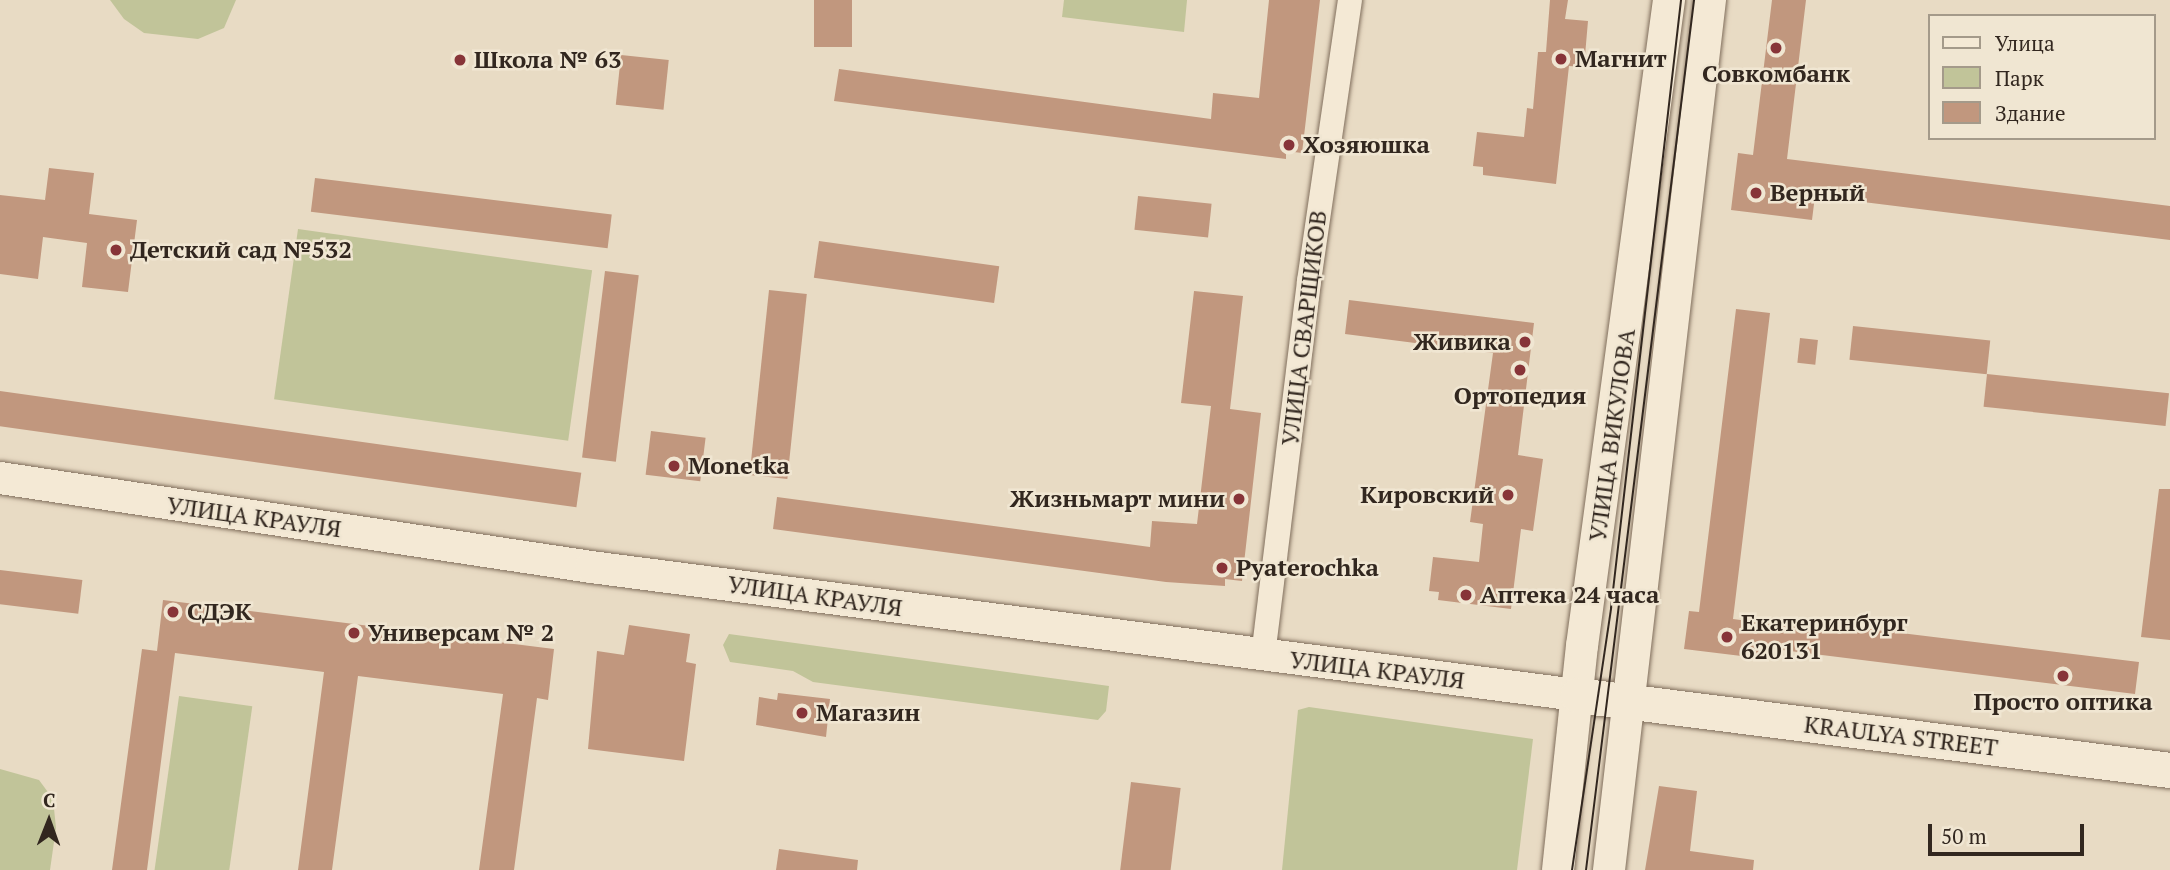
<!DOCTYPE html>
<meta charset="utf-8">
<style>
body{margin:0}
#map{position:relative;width:2170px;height:870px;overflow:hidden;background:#e8dbc4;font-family:"PT Serif",serif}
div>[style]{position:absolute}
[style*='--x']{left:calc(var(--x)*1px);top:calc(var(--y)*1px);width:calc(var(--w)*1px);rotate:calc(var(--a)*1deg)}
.green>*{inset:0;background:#c1c499;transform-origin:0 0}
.building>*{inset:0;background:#c1977e;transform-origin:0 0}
.roads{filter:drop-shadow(0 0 2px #806e5c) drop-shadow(0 0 2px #806e5c)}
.minor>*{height:24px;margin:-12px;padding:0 12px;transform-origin:12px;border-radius:12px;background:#f4e9d5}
.tertiary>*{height:32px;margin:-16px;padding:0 16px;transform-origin:16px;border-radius:16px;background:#f4e9d5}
.secondary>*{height:35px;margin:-17.5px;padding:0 17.5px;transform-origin:17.5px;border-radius:17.5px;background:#f4e9d5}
.tram>*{height:2px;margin:-1px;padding:0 1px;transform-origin:1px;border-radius:1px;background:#32271f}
.dots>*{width:19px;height:19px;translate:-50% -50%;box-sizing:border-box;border:4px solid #f0e6d2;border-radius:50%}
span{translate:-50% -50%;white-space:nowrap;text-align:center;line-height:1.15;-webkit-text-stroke:5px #f0e6d2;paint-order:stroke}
.poi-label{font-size:24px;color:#32271f;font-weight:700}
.left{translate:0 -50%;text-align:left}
.right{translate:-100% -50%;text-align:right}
.street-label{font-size:24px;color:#32271f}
.legend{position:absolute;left:1928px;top:14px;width:228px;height:126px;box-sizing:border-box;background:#f0e6d2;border:2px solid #a49a8a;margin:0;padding:9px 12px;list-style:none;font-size:21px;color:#32271f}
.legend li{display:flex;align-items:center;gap:14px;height:35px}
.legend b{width:35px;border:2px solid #a49a8a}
.north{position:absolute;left:14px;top:786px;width:70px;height:70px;-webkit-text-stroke:5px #f0e6d2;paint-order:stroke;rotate:1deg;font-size:19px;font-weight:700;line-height:28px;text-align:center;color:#32271f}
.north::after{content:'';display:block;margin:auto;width:24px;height:32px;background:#32271f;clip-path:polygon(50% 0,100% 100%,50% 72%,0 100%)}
.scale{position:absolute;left:1928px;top:824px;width:156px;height:32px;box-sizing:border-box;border:4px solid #32271f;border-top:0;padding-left:9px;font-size:21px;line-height:24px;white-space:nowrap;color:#32271f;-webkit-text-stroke:5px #f0e6d2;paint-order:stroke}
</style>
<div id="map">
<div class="green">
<div style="clip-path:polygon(110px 0,236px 0,224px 28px,198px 39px,144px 33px,124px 19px)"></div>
<div style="clip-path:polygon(1064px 0,1187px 0,1184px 32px,1062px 17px)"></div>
<div style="left:298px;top:229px;width:297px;height:172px;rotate:8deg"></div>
<div style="clip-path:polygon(729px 634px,1109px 686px,1106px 711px,1098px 720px,813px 682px,793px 671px,730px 662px,723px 645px)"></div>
<div style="left:179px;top:696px;width:74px;height:176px;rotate:8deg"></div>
<div style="clip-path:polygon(1309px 707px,1533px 739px,1517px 870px,1282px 870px,1298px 710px)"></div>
<div style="clip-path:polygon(0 769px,39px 780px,53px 799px,56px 828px,50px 870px,0 870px)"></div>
</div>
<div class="building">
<div style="left:814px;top:0;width:38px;height:47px"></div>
<div style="clip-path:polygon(1269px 0,1320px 0,1302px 153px,1286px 151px,1286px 159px,834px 101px,839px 69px,1211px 119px,1213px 93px,1259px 98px)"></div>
<div style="clip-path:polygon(1550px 0,1568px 0,1565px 19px,1588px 21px,1584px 67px,1569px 66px,1556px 184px,1483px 175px,1483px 167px,1473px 166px,1477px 132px,1524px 137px,1527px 108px,1533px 109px,1538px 52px,1546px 52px)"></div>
<div style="clip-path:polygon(1772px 0,1806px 0,1787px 159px,2170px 206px,2170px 240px,1815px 196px,1812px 220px,1731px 210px,1738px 153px,1753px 155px)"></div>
<div style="left:621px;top:55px;width:48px;height:50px;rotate:6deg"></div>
<div style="clip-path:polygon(49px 168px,94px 173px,89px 214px,137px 220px,128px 292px,82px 287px,87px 243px,43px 237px,38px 279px,0 274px,0 195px,45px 200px)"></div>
<div style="left:315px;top:178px;width:299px;height:34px;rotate:7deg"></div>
<div style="left:1138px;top:196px;width:74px;height:34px;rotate:6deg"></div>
<div style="left:819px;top:241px;width:182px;height:37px;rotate:8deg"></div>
<div style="left:605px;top:271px;width:34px;height:188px;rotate:7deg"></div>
<div style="left:769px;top:290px;width:38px;height:186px;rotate:6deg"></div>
<div style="clip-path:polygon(1194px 291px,1243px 296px,1230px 409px,1261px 413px,1242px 581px,1225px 579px,1225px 586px,1166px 582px,773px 529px,777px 497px,1150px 547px,1152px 521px,1197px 524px,1211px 406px,1181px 403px)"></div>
<div style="clip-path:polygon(1349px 300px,1534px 323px,1518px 455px,1543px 459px,1533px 531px,1521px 529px,1511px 609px,1438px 600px,1439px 592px,1429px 591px,1433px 557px,1479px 562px,1483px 524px,1470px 522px,1493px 353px,1345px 334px)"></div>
<div style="clip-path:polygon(1736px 309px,1770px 313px,1733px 619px,1770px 624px,1770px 617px,2139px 662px,2135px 694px,1767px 648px,1766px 659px,1684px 649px,1689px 611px,1699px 612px)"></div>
<div style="left:1853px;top:326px;width:138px;height:34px;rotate:6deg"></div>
<div style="left:1800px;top:338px;width:18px;height:25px;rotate:6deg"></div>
<div style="left:1987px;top:374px;width:183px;height:33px;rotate:6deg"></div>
<div style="left:0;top:391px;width:587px;height:35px;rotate:8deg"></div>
<div style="left:651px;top:431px;width:55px;height:44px;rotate:7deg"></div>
<div style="clip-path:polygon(2159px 489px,2170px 489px,2170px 640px,2141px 637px)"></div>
<div style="left:0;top:570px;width:83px;height:34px;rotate:7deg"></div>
<div style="clip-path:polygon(163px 600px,554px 649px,548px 700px,537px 698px,514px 870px,479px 870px,503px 694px,358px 676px,332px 870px,298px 870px,324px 672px,175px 653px,147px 870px,112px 870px,142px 649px,157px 651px)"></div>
<div style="clip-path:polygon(629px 625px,690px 634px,686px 662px,696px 664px,684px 761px,588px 749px,597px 651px,624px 655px)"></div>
<div style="clip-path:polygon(778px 693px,830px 699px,826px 737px,756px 725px,759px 697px,777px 700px)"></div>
<div style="left:1131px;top:782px;width:50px;height:89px;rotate:7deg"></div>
<div style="clip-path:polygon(1659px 786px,1697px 791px,1690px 851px,1754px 860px,1753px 870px,1645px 870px)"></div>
<div style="clip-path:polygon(779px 849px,858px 860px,857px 870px,776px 870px)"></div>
</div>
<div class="roads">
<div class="minor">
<div style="--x:1263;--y:656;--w:378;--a:-83"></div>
<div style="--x:1309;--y:281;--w:284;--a:-81.7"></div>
</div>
<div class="tertiary">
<div style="--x:0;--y:478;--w:598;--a:8.56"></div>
<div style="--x:591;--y:567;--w:994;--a:7.4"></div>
<div style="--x:1558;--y:870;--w:225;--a:-83.9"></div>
<div style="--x:1582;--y:646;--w:652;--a:-82.33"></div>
<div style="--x:1609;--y:870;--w:876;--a:-83.38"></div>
</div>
<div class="secondary">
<div style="--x:1577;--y:695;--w:598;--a:7.21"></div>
</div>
</div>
<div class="tram">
<div style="--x:1572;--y:870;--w:265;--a:-81.5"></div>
<div style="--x:1611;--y:608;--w:612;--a:-83.43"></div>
<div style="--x:1586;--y:870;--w:877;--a:-82.92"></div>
</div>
<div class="dots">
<div style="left:1776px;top:48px;background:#873438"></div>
<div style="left:1561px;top:59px;background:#873438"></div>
<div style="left:460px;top:60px;background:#873438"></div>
<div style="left:1289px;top:145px;background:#873438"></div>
<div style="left:1756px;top:193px;background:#873438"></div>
<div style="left:116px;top:250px;background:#873438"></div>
<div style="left:1525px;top:342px;background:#873438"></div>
<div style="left:1520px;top:370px;background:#873438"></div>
<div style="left:674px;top:466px;background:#873438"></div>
<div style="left:1508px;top:495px;background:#873438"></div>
<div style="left:1239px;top:499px;background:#873438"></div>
<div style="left:1222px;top:568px;background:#873438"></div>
<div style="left:1466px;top:595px;background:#873438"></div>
<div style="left:173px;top:612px;background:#873438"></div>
<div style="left:354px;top:633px;background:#873438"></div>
<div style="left:1727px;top:637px;background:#873438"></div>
<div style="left:2063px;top:676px;background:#873438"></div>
<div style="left:802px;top:713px;background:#873438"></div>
</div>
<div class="poi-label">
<span class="left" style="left:1575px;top:59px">Магнит</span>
<span class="left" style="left:474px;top:60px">Школа № 63</span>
<span style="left:1776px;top:74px">Совкомбанк</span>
<span class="left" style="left:1303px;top:145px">Хозяюшка</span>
<span class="left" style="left:1770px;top:193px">Верный</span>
<span class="left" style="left:130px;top:250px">Детский сад №532</span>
<span class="right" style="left:1511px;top:342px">Живика</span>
<span style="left:1520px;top:396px">Ортопедия</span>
<span class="left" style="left:688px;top:466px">Monetka</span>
<span class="right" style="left:1494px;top:495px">Кировский</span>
<span class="right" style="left:1225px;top:499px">Жизньмарт мини</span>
<span class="left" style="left:1236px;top:568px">Pyaterochka</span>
<span class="left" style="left:1480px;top:595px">Аптека 24 часа</span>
<span class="left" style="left:187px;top:612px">СДЭК</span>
<span class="left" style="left:1741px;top:637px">Екатеринбург<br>620131</span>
<span class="left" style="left:368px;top:633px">Универсам № 2</span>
<span style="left:2063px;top:702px">Просто оптика</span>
<span class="left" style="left:816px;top:713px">Магазин</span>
</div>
<div class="street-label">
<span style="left:1304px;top:328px;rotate:-83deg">УЛИЦА СВАРЩИКОВ</span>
<span style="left:1612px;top:435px;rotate:-82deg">УЛИЦА ВИКУЛОВА</span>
<span style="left:254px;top:517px;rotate:8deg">УЛИЦА КРАУЛЯ</span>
<span style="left:815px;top:596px;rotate:8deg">УЛИЦА КРАУЛЯ</span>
<span style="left:1377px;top:670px;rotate:7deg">УЛИЦА КРАУЛЯ</span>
<span style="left:1901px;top:736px;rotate:7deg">KRAULYA STREET</span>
</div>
<ul class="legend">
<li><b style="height:9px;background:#f4e9d5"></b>Улица</li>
<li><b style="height:19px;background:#c1c499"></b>Парк</li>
<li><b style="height:19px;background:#c1977e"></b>Здание</li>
</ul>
<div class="north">С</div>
<div class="scale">50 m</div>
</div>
